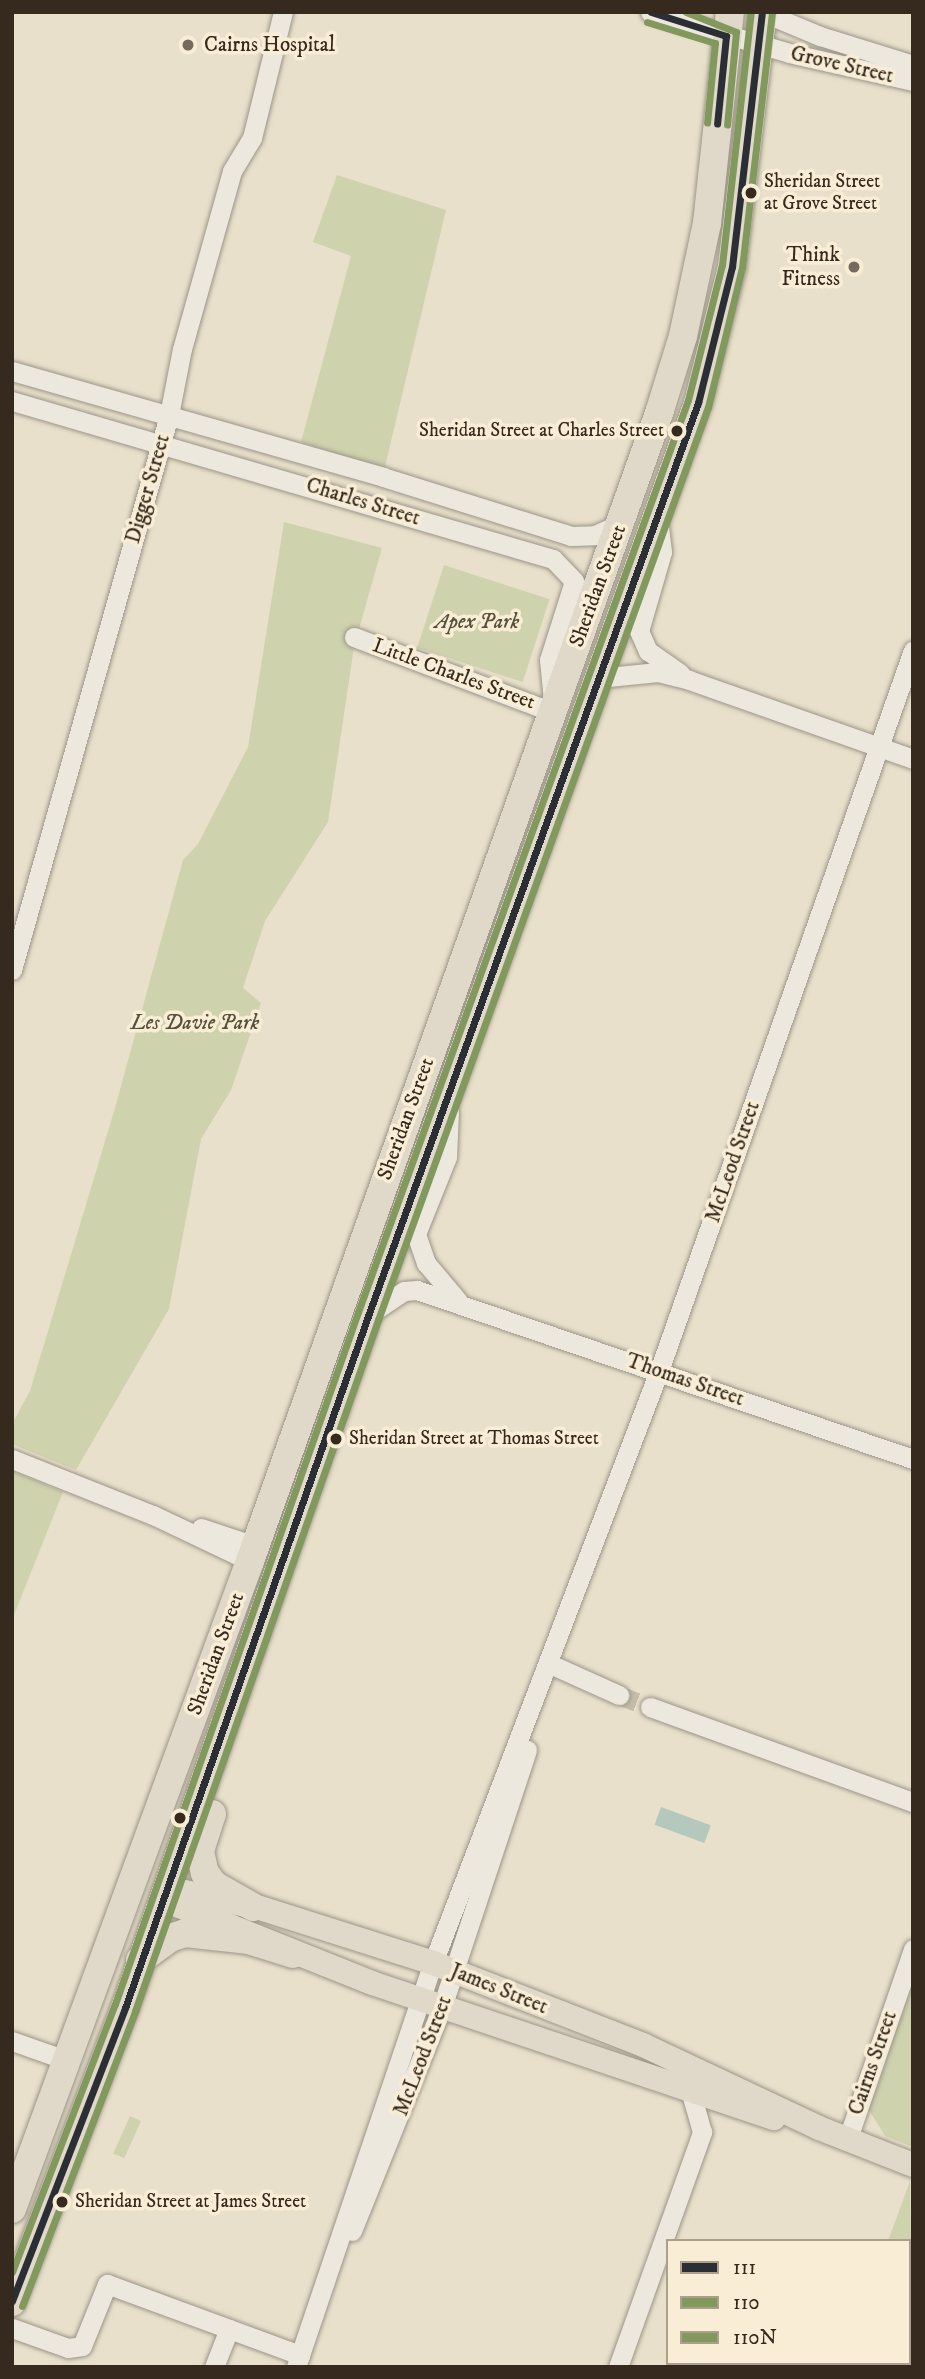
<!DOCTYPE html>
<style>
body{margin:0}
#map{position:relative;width:925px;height:2379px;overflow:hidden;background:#e9e0cb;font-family:"IM FELL DW Pica",serif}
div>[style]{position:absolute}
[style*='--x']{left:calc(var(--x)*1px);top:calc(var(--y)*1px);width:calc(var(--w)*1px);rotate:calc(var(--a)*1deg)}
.green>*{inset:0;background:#ced2ad;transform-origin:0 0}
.water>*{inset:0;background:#b4c8bd;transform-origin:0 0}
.minor-tunnel>*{height:19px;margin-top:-9.5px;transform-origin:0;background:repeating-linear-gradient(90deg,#c5bca9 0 19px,transparent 0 29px)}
.roads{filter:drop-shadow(0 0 2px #9b9588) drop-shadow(0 0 2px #9b9588)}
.minor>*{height:19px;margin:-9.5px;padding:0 9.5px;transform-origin:9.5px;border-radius:9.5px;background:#ece8de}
.major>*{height:24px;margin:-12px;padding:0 12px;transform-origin:12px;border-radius:12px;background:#e0d8c8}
.highway>*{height:28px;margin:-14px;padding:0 14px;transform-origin:14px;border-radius:14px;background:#e0d8c8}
.bus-1>*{height:7px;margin:-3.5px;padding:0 3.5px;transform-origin:3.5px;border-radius:3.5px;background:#2b2e34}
.bus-2>*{height:7px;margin:-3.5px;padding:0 3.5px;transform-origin:3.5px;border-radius:3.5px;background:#82995d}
.bus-3>*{height:7px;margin:-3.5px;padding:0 3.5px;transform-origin:3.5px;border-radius:3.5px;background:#82995d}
.dots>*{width:19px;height:19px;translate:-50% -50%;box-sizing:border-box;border:4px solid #f9eed5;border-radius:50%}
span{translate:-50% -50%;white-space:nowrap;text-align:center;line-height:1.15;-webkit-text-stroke:7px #f9eed5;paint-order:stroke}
.bus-label{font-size:19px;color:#362a1f}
.left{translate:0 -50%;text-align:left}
.right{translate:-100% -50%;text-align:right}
.poi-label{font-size:21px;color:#362a1f}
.street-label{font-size:21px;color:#362a1f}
.park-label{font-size:21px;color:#56513c;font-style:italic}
.frame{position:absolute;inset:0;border:14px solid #362a1f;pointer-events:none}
.legend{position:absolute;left:666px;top:2239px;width:245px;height:126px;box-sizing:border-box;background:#f9eed5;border:2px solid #aba08c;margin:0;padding:9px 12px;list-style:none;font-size:21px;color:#362a1f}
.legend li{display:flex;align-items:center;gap:14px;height:35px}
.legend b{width:35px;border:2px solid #aba08c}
</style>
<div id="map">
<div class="green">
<div style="clip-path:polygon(337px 175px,446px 210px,384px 471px,301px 442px,351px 256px,313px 242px)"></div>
<div style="clip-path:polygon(284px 522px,382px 548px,354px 647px,328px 822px,265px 921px,243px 988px,261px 1003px,231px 1090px,201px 1139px,169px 1309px,76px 1470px,12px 1444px,12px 1424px,30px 1391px,115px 1108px,183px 860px,198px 844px,248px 747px)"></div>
<div style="left:444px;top:565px;width:111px;height:87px;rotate:18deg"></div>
<div style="clip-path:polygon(12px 1471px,63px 1492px,12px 1620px)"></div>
<div style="clip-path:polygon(913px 1981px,913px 2147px,885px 2136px,869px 2110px)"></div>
<div style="left:130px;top:2116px;width:12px;height:41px;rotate:24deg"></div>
<div style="clip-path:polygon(910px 2181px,913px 2367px,856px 2367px,909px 2363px,909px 2241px,888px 2241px)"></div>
</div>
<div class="water">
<div style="left:661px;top:1807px;width:53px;height:19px;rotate:20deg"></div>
</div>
<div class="minor-tunnel">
<div style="--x:619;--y:1695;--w:33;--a:21"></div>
</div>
<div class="roads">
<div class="minor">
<div style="--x:650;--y:12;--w:145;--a:16.4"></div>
<div style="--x:789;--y:53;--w:127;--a:12.7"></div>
<div style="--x:762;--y:12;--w:63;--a:22.5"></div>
<div style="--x:820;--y:36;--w:97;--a:17.3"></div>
<div style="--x:12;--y:371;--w:386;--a:15.9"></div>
<div style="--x:383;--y:477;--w:197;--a:17.4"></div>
<div style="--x:571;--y:536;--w:24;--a:-2"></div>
<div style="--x:595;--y:535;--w:27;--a:-24"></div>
<div style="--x:12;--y:401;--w:564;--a:16.28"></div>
<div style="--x:553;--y:559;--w:30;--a:46"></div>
<div style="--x:574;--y:581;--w:83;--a:107.6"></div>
<div style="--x:549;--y:660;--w:40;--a:84.3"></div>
<div style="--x:658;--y:519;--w:33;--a:83"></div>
<div style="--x:662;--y:552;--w:82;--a:106.2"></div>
<div style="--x:639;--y:631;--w:22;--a:66"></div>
<div style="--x:648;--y:651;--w:39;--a:35"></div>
<div style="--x:354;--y:637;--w:213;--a:20.7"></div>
<div style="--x:598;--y:678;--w:60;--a:-5.7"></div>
<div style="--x:658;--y:672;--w:32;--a:14"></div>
<div style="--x:689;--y:680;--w:238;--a:19.4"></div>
<div style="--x:12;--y:970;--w:577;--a:-74.2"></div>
<div style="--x:169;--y:415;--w:67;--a:-78.9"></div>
<div style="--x:182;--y:349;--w:185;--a:-74.3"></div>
<div style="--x:232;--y:171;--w:39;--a:-59"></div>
<div style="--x:252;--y:138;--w:130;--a:-76.2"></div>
<div style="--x:449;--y:1112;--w:45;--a:92.5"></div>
<div style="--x:447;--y:1157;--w:83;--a:111.9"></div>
<div style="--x:416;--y:1234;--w:31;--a:71"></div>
<div style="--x:426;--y:1263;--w:50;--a:49.9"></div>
<div style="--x:368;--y:1315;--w:43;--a:-33.7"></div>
<div style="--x:404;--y:1291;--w:13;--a:-4"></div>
<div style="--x:417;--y:1290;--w:524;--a:18.82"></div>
<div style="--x:12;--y:1459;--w:152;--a:21.7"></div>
<div style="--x:153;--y:1515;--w:107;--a:25.4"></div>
<div style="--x:201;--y:1528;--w:57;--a:18.4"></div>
<div style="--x:550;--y:1664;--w:76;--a:24.2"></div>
<div style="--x:650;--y:1707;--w:280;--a:19.9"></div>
<div style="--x:12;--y:2041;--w:57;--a:19.4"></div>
<div style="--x:848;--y:2138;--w:200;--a:-71"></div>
<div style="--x:352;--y:2231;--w:241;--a:-68.1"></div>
<div style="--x:442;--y:2007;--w:271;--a:-71.7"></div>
<div style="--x:12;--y:2328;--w:59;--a:19.7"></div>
<div style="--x:68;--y:2348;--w:14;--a:-8"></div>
<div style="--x:82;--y:2346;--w:67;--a:-68"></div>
<div style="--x:107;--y:2284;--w:206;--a:20.2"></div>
<div style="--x:214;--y:2367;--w:41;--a:-68.5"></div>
<div style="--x:296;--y:2367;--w:427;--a:-71.3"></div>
<div style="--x:433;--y:1963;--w:634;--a:-69.11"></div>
<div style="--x:659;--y:1371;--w:764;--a:-70.59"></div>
<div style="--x:618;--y:2367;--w:250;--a:-70.3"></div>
<div style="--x:702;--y:2132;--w:41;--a:-105.8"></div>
</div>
<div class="major">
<div style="--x:166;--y:1888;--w:96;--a:12"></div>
<div style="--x:260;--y:1908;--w:182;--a:17.6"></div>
<div style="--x:433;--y:1963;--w:225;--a:21.3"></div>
<div style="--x:643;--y:2045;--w:195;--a:25.2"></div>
<div style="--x:819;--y:2128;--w:101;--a:21.5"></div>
<div style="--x:162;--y:1899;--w:226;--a:21.8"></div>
<div style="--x:372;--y:1983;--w:424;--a:18.6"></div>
</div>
<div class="highway">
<div style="--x:212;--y:1814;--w:40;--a:108"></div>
<div style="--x:200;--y:1852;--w:22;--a:77"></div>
<div style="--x:205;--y:1873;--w:15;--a:53"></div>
<div style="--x:214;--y:1885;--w:45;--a:29.4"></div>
<div style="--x:140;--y:1960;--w:37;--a:-36"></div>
<div style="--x:170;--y:1938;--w:16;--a:-18"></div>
<div style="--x:185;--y:1933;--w:63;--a:6.3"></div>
<div style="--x:248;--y:1940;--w:47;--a:17.3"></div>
<div style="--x:12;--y:2209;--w:690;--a:-69.83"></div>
<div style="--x:250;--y:1561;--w:1222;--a:-70.39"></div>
<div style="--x:660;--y:410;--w:77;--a:-72.7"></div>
<div style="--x:683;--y:336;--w:116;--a:-78"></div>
<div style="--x:707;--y:223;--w:212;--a:-83.8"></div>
<div style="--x:12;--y:2302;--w:315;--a:-69"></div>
<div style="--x:125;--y:2008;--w:733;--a:-70.65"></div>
<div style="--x:368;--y:1316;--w:971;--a:-70.13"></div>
<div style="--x:698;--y:403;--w:140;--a:-76"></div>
<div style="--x:732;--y:267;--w:257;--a:-83.1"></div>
</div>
</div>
<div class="bus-1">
<div style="--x:651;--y:12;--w:79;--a:17.7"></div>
<div style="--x:726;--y:36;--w:88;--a:95.8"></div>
<div style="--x:12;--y:2301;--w:314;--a:-68.9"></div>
<div style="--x:125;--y:2008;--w:733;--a:-70.65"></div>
<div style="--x:368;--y:1316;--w:971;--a:-70.13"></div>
<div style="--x:698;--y:403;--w:140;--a:-76"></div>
<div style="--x:732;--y:267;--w:257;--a:-83.3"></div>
</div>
<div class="bus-2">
<div style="--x:647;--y:22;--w:71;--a:17.2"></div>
<div style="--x:715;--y:43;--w:80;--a:95.7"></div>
<div style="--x:22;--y:2306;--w:316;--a:-69"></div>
<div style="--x:135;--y:2011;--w:732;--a:-70.63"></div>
<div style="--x:378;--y:1320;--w:971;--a:-70.13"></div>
<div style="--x:708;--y:407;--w:143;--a:-76.3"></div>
<div style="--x:742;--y:268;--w:257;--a:-83.3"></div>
</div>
<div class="bus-3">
<div style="--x:686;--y:12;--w:54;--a:21.8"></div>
<div style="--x:736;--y:32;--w:93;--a:95.5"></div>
<div style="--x:12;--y:2272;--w:287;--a:-69"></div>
<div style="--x:115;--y:2004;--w:733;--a:-70.65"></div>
<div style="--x:358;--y:1312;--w:970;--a:-70.11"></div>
<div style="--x:688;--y:400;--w:139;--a:-75.9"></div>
<div style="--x:722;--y:265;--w:255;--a:-83.5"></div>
</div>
<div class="dots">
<div style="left:188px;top:45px;background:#756a5b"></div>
<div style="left:751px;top:193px;background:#362a1f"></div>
<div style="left:854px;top:267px;background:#756a5b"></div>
<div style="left:677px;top:431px;background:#362a1f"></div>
<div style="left:336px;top:1439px;background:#362a1f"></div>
<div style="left:180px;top:1818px;background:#362a1f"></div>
<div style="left:62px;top:2202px;background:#362a1f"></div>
</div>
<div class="bus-label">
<span class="left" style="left:764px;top:193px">Sheridan Street<br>at Grove Street</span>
<span class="right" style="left:664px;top:431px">Sheridan Street at Charles Street</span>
<span class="left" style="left:349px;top:1439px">Sheridan Street at Thomas Street</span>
<span class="left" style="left:75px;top:2202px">Sheridan Street at James Street</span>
</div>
<div class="poi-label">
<span class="left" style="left:204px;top:45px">Cairns Hospital</span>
<span class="right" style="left:840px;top:267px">Think<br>Fitness</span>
</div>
<div class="street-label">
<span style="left:842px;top:65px;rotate:13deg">Grove Street</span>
<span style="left:148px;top:489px;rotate:-74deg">Digger Street</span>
<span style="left:363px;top:502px;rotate:17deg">Charles Street</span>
<span style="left:598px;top:586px;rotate:-70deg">Sheridan Street</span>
<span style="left:454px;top:674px;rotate:20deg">Little Charles Street</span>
<span style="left:406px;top:1119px;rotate:-70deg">Sheridan Street</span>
<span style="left:733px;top:1162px;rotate:-71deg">McLeod Street</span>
<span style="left:685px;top:1380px;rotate:19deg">Thomas Street</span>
<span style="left:216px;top:1654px;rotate:-70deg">Sheridan Street</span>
<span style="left:499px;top:1989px;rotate:22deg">James Street</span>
<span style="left:423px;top:2056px;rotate:-69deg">McLeod Street</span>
<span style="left:873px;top:2063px;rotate:-71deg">Cairns Street</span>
</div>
<div class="park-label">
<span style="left:477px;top:622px">Apex Park</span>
<span style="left:195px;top:1023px">Les Davie Park</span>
</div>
<div class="frame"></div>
<ul class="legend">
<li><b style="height:9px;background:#2b2e34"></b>111</li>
<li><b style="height:9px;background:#82995d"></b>110</li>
<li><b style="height:9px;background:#82995d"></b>110N</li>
</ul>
</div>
